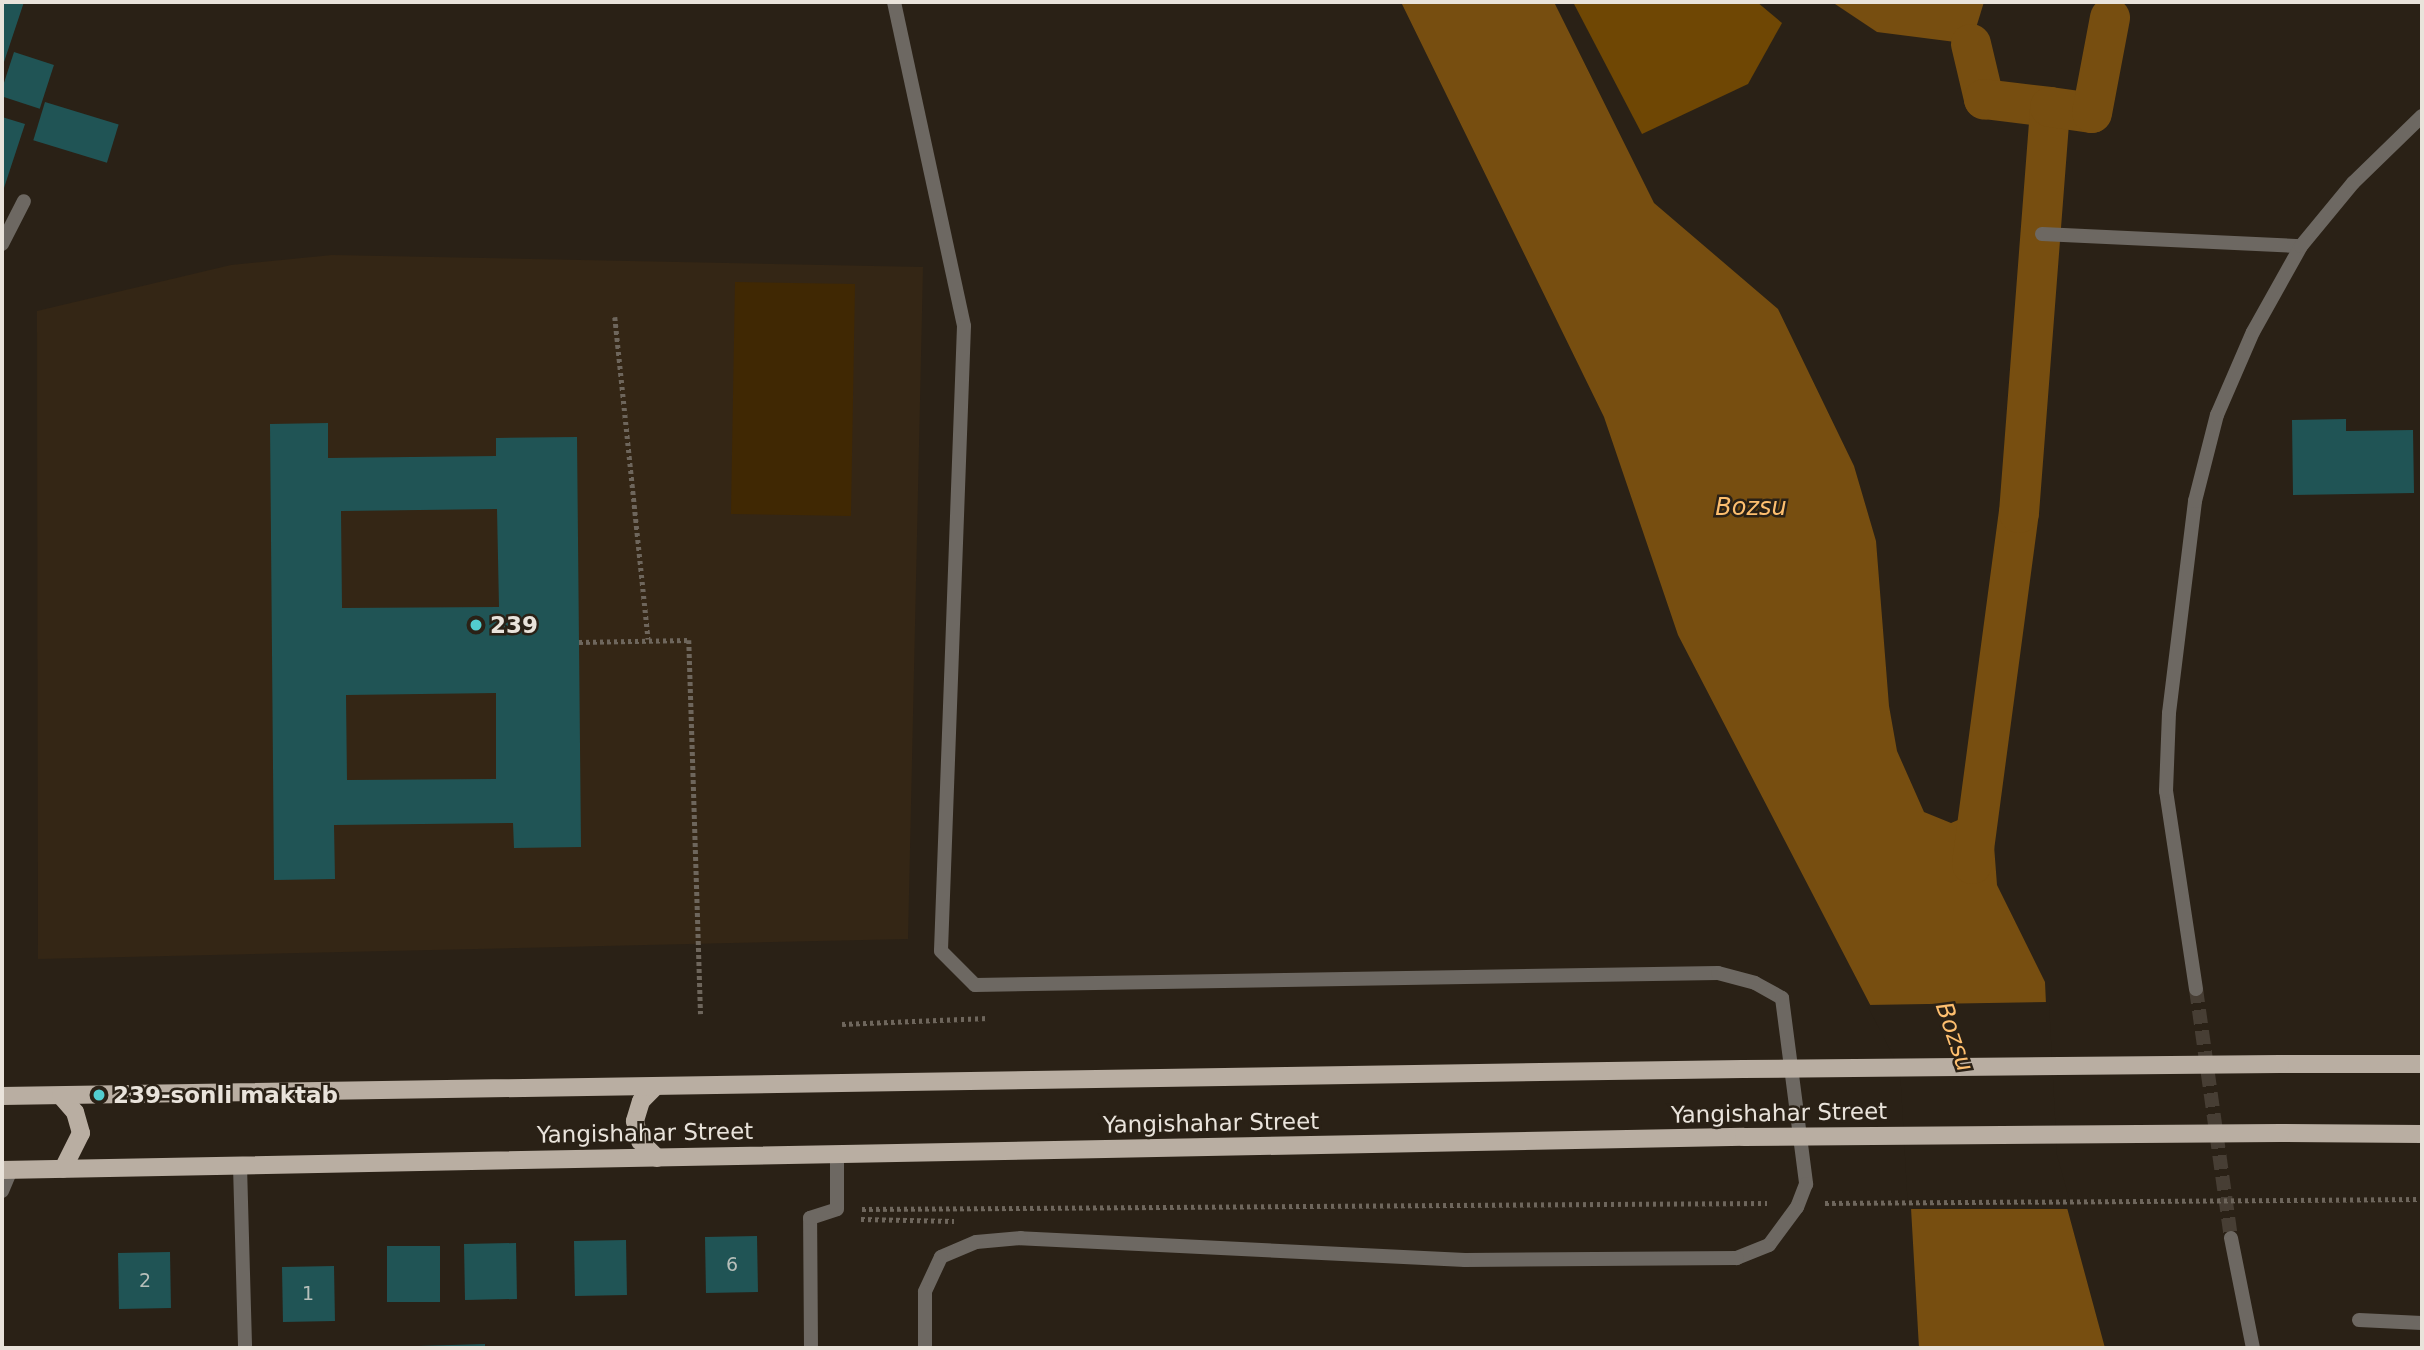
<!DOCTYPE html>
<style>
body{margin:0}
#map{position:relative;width:2424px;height:1350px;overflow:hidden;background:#2a2116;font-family:"DejaVu Sans",sans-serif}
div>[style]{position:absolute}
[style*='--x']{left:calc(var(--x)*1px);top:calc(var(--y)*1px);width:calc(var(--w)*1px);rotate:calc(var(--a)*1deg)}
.built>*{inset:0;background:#342615}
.green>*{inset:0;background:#402803;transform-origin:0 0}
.forest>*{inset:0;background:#6f4704}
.water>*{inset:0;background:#774e10}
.pier>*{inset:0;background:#2a2116}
.canal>*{height:40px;margin:-20px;padding:0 20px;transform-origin:20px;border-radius:20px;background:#774e10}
.building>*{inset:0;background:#205455;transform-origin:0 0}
.minor-tunnel>*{height:14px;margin-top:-7px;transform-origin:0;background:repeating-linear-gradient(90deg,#473e34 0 14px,transparent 0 21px)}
.path>*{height:4.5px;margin-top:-2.25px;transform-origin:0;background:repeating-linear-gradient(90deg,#6e665c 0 3.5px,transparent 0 7px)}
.service>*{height:14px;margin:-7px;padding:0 7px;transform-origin:7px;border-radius:7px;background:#6d6862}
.minor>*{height:14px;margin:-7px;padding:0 7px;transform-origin:7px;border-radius:7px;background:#6d6862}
.primary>*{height:18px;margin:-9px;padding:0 9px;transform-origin:9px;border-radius:9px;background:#b9aea2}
.primary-bridge>*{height:18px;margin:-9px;padding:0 9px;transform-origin:9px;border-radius:9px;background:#b9aea2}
.dots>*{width:19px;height:19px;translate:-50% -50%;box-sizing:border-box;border:4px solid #2a2116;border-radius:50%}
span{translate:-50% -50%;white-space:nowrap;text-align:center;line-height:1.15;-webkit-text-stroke:5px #2a2116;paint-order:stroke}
.number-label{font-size:19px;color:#b7bfba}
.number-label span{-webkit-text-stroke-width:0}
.poi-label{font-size:23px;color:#e9e3db;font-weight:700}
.left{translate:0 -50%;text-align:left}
.street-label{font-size:23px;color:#e9e3db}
.water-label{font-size:24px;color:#febf6f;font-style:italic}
.frame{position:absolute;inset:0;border:4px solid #e9e3db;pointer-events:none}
</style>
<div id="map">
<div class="built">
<div style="clip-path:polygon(332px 255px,923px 267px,908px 939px,38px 959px,37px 311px,231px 265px)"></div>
</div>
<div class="green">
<div style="left:735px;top:282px;width:120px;height:232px;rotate:1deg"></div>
</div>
<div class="forest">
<div style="clip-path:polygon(1573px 2px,1757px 2px,1782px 23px,1748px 84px,1642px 134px)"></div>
</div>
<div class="water">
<div style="clip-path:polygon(1401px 2px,1554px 2px,1654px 203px,1778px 309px,1854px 466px,1876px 541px,1889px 706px,1897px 751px,1924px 812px,1951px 823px,1991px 806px,1997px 885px,2045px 982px,2053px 1156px,2105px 1348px,1919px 1348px,1903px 1068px,1678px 635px,1604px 417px)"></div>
<div style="clip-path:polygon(1832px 2px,1984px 2px,1971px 44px,1877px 32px)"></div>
</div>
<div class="pier">
<div style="clip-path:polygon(2049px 1002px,2057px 1155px,2072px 1209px,1908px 1209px,1900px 1069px,1867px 1005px)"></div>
</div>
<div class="canal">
<div style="--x:1971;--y:44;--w:57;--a:76.7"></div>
<div style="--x:1984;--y:99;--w:66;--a:6.9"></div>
<div style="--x:1972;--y:864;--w:354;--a:-82.4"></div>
<div style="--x:2019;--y:513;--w:407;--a:-85.6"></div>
<div style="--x:2050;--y:107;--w:42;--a:8.1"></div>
<div style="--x:2092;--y:113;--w:97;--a:-79.3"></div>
</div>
<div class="building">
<div style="clip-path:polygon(2px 2px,24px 2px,2px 68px)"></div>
<div style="left:14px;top:52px;width:42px;height:46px;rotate:18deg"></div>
<div style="left:45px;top:102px;width:77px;height:40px;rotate:17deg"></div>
<div style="clip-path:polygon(2px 117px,25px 124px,2px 194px)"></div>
<div style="clip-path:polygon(2346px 419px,2346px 431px,2413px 430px,2414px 493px,2293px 495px,2292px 420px)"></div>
<div style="clip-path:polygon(evenodd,328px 423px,328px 458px,496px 456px,496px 438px,577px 437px,581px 847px,514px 848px,513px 823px,334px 825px,335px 879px,274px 880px,270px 424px,328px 423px,497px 509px,499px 607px,342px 608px,341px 511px,497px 509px,328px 423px,496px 693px,496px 779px,347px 780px,346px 695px,496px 693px)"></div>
<div style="left:757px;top:1236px;width:56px;height:52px;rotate:89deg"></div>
<div style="left:626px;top:1240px;width:55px;height:52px;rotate:89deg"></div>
<div style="left:516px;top:1243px;width:56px;height:52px;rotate:89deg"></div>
<div style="left:440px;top:1246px;width:56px;height:53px;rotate:90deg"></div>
<div style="left:170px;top:1252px;width:56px;height:52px;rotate:89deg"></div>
<div style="left:334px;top:1266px;width:55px;height:52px;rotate:89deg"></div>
<div style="clip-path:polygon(485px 1344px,485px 1348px,418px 1348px,418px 1346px)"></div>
</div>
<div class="minor-tunnel">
<div style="--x:2196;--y:989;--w:251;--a:82"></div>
</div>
<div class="path">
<div style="--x:615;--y:317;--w:324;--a:84.1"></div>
<div style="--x:579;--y:642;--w:110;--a:-1"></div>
<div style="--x:689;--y:640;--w:374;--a:88.2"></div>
<div style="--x:842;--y:1024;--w:146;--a:-2.4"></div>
<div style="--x:1825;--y:1203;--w:597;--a:-0.38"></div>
<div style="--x:862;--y:1209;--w:905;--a:-0.38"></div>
<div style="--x:861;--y:1219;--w:93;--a:1.2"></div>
</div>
<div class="service">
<div style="--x:894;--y:2;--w:331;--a:77.8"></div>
<div style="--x:964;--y:326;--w:625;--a:92.11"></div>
<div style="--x:941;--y:951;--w:48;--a:45"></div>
<div style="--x:975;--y:985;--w:743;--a:-0.93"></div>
<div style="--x:1718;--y:973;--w:38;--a:15"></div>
<div style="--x:1755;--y:983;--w:31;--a:29"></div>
<div style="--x:1782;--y:998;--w:188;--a:82.6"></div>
<div style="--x:1806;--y:1184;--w:25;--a:111"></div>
<div style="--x:1797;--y:1207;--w:47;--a:126.4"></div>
<div style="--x:1769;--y:1245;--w:35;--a:158"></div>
<div style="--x:1737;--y:1258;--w:272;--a:179.6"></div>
<div style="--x:1465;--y:1260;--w:445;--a:-177.2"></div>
<div style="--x:1021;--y:1238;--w:45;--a:174.9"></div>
<div style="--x:976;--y:1242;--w:38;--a:157"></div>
<div style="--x:941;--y:1257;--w:38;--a:115"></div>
<div style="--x:925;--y:1292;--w:56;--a:90"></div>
<div style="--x:2042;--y:234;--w:259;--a:2.7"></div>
<div style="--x:2;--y:244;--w:48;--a:-62.9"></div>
<div style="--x:2196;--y:989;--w:200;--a:-98.6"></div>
<div style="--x:2166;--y:791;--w:78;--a:-87.8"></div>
<div style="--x:2169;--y:713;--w:214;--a:-83"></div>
<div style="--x:2195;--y:501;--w:89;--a:-75.7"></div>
<div style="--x:2217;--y:415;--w:90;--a:-66.6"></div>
<div style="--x:2253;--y:332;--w:98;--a:-60.8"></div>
<div style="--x:2301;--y:246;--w:82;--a:-50.5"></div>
<div style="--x:2353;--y:183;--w:96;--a:-44.2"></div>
<div style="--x:2231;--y:1238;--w:112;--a:78.7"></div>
</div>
<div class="minor">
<div style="--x:240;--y:1166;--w:182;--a:88.4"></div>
<div style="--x:2;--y:1191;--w:23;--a:-67"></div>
<div style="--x:2359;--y:1320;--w:63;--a:2.7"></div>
<div style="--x:811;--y:1348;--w:130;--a:-90.4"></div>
<div style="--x:810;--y:1218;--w:28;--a:-18"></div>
<div style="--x:837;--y:1209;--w:55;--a:-90"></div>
</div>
<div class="primary">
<div style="--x:2280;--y:1064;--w:142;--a:0"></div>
<div style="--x:656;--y:1086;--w:21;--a:135"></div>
<div style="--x:641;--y:1101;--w:21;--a:107"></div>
<div style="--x:635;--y:1121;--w:21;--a:76"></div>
<div style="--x:640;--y:1141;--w:24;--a:45"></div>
<div style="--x:2;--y:1096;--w:1741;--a:-0.89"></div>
<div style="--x:61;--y:1096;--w:21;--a:49"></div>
<div style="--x:75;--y:1112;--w:22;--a:74"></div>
<div style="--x:81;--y:1133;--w:40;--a:116.6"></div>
<div style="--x:2281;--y:1133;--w:141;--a:0.4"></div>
<div style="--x:2;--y:1170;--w:1742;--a:-1.09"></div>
</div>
<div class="primary-bridge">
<div style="--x:1743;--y:1069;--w:537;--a:-0.53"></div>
<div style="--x:1744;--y:1137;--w:537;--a:-0.43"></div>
</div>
<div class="dots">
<div style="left:476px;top:625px;background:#52cdcf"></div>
<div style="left:99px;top:1095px;background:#52cdcf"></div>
</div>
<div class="number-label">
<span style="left:732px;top:1265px">6</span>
<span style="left:145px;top:1281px">2</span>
<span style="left:308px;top:1294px">1</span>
</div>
<div class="poi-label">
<span class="left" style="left:490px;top:625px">239</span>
<span class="left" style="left:113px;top:1095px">239-sonli maktab</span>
</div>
<div class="street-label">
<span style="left:1779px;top:1113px;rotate:-1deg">Yangishahar Street</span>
<span style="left:1211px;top:1123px;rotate:-1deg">Yangishahar Street</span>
<span style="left:645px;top:1133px;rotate:-1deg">Yangishahar Street</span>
</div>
<div class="water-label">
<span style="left:1751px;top:508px">Bozsu</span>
<span style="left:1954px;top:1037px;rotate:71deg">Bozsu</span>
</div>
<div class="frame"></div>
</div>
